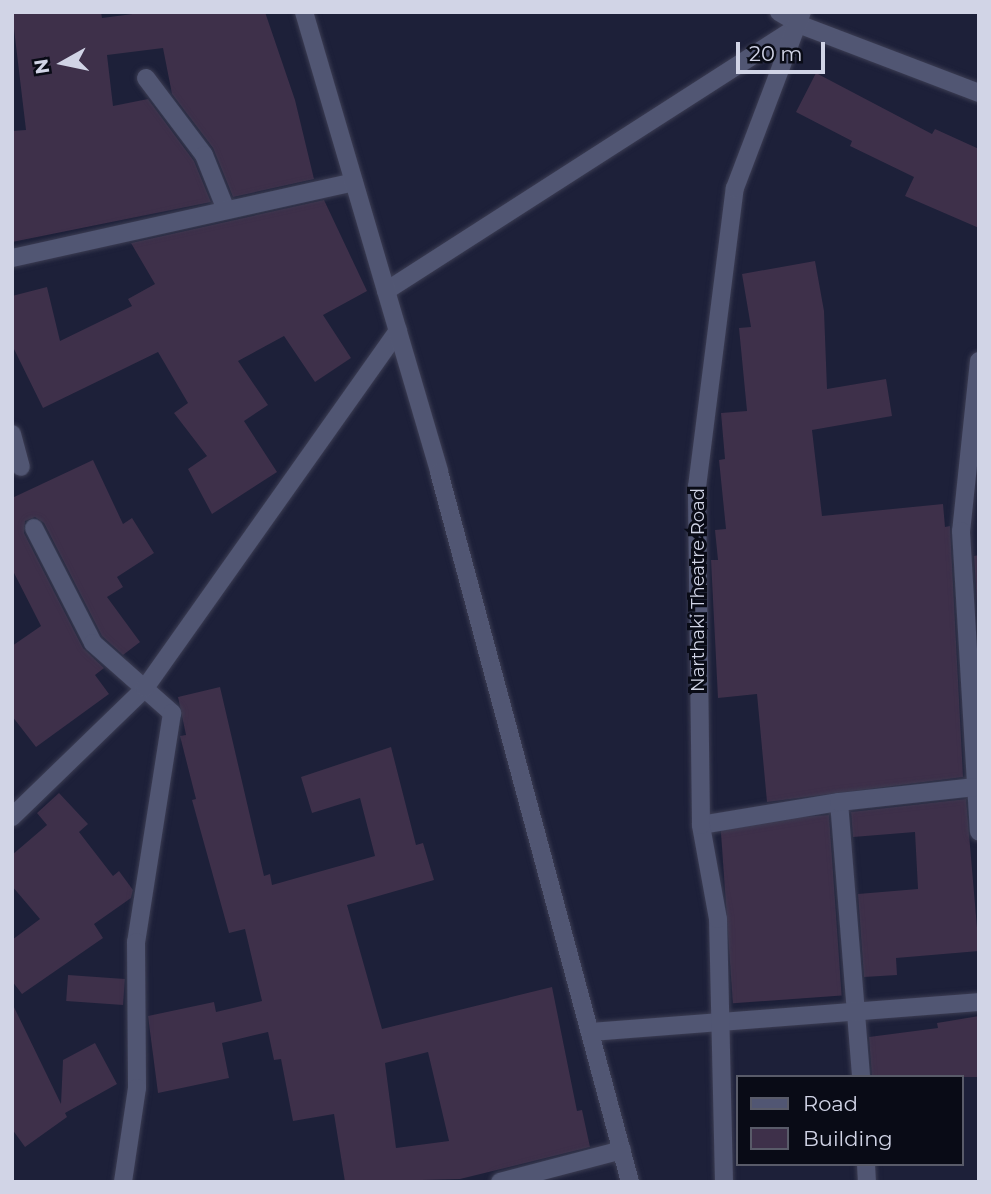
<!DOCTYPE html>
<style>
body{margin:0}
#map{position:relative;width:991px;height:1194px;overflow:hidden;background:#1d2039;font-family:Montserrat,sans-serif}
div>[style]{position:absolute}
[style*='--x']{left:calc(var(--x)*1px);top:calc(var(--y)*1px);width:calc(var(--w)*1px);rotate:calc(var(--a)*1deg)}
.building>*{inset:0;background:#3e304a;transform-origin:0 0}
.roads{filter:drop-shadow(0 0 2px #3c3d53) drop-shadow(0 0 2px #3c3d53)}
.street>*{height:18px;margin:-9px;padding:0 9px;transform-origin:9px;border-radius:9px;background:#515673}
.secondary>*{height:18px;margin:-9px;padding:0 9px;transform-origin:9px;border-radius:9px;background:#515673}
span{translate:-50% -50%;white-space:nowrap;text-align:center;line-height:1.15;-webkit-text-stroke:6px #090b16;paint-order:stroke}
.street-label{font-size:18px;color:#d1d4e6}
.frame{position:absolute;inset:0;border:14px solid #d1d4e6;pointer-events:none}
.legend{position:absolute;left:736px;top:1075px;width:228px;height:91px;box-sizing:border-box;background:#090b16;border:2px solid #595b69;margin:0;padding:9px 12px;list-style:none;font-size:21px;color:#d1d4e6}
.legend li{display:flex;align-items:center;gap:14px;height:35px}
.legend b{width:35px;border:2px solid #595b69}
.north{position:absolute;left:28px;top:28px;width:70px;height:70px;-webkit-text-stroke:5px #090b16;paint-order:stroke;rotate:261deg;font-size:19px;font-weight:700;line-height:28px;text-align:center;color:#d1d4e6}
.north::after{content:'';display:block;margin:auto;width:24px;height:32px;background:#d1d4e6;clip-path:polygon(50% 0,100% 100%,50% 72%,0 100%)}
.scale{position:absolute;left:736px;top:42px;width:89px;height:32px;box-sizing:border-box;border:4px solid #d1d4e6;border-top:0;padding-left:9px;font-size:21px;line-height:24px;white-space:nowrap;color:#d1d4e6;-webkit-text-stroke:5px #090b16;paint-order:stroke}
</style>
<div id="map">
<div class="building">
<div style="clip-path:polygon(12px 12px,101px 12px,102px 18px,148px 12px,265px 12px,295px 100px,314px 179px,233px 197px,213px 148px,172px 94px,163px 48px,107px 55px,113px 106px,148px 99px,194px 161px,211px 202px,12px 242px,12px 131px,26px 130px)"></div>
<div style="clip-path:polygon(816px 73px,932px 134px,935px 129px,979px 149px,979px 228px,905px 196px,914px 177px,850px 146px,852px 141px,796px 112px)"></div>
<div style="clip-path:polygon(324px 200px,367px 291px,323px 315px,351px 358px,315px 382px,284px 336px,238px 361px,268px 405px,244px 421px,277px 472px,212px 514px,188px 469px,207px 456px,174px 413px,188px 403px,158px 352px,43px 408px,12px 345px,12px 296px,47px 287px,60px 341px,132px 306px,128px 299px,155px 284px,131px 243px)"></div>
<div style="clip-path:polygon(815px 261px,824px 311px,827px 389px,886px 379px,892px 416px,812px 430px,822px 516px,943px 504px,945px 527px,950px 526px,963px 777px,767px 802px,757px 694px,718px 698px,711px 560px,718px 560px,715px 530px,726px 529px,719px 460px,725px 459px,721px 413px,747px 411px,739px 328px,751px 327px,742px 274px)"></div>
<div style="clip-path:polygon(93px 460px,123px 524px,132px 518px,154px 553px,117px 577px,123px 587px,107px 597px,140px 642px,123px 655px,102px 636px,44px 523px,35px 517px,25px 521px,24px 533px,83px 648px,104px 668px,95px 675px,109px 694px,36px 747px,12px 716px,12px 646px,41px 626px,12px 569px,12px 498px)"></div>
<div style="clip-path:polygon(979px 555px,979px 637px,974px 556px)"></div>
<div style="clip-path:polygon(evenodd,220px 687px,264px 876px,270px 874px,272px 885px,375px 856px,360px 798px,312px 813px,301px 777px,391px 747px,416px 845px,423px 843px,434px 880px,347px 905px,382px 1029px,552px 987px,577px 1111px,582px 1110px,590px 1147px,460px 1179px,345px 1182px,334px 1114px,293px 1121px,281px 1059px,274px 1060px,268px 1032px,222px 1043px,229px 1078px,158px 1093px,148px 1016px,214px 1002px,216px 1012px,262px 1001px,245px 929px,229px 933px,192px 800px,196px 799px,180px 736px,186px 735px,178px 697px,220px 687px,428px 1052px,449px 1141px,396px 1148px,385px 1063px,428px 1052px)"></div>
<div style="clip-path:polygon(59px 793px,88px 824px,79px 832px,113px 876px,119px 871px,133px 890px,131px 898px,94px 924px,103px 938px,22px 994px,12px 981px,12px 940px,40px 919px,12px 886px,12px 855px,47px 825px,37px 813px)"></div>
<div style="clip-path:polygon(966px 799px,979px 951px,896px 958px,897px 975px,864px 977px,858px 894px,918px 889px,915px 832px,853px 837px,851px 812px)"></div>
<div style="left:829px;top:815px;width:181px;height:109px;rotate:86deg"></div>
<div style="left:68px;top:975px;width:57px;height:26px;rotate:4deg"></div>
<div style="clip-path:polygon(12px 1003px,61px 1104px,63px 1060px,95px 1043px,117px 1084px,65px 1113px,67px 1117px,25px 1147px,12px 1129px)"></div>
<div style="clip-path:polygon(979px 1016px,979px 1077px,872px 1077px,869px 1037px,938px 1028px,937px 1023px)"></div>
</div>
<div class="roads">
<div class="street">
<div style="--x:146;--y:78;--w:96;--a:53"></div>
<div style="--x:204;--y:155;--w:59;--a:68.2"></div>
<div style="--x:12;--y:258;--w:350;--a:-12.5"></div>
<div style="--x:386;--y:291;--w:493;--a:-32.7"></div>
<div style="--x:979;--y:361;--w:171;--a:96"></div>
<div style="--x:961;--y:531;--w:301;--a:86.6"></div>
<div style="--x:12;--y:434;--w:34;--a:75"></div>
<div style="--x:34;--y:528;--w:129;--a:62.8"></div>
<div style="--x:93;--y:643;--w:106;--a:41.5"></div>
<div style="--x:172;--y:713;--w:232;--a:98.9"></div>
<div style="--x:136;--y:942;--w:146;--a:89.6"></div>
<div style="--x:137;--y:1088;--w:95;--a:98.5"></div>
<div style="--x:839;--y:802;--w:276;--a:85.4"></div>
<div style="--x:12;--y:817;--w:185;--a:-44.1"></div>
<div style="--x:145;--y:688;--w:438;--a:-54.7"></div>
<div style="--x:701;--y:825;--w:140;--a:-9.5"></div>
<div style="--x:839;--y:802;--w:137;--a:-6.3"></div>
<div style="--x:590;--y:1032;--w:390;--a:-4.4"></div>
<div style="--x:866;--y:1164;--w:18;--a:87"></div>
<div style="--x:500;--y:1182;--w:126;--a:-14.7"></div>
</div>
<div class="secondary">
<div style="--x:304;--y:12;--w:479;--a:73.6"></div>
<div style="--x:439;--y:472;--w:735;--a:74.94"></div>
<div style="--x:779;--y:12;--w:26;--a:31"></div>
<div style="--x:801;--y:25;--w:191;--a:20.9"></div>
<div style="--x:724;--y:1182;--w:263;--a:-91.3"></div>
<div style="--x:718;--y:919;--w:96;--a:-100.3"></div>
<div style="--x:701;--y:825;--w:338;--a:-90.7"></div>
<div style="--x:697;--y:487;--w:301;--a:-82.8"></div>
<div style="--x:735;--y:188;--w:188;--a:-69.2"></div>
</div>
</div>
<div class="street-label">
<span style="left:698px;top:590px;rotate:-90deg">Narthaki Theatre Road</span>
</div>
<div class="frame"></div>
<ul class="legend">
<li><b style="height:9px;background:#515673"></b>Road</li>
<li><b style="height:19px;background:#3e304a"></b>Building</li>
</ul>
<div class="north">N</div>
<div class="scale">20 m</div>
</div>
